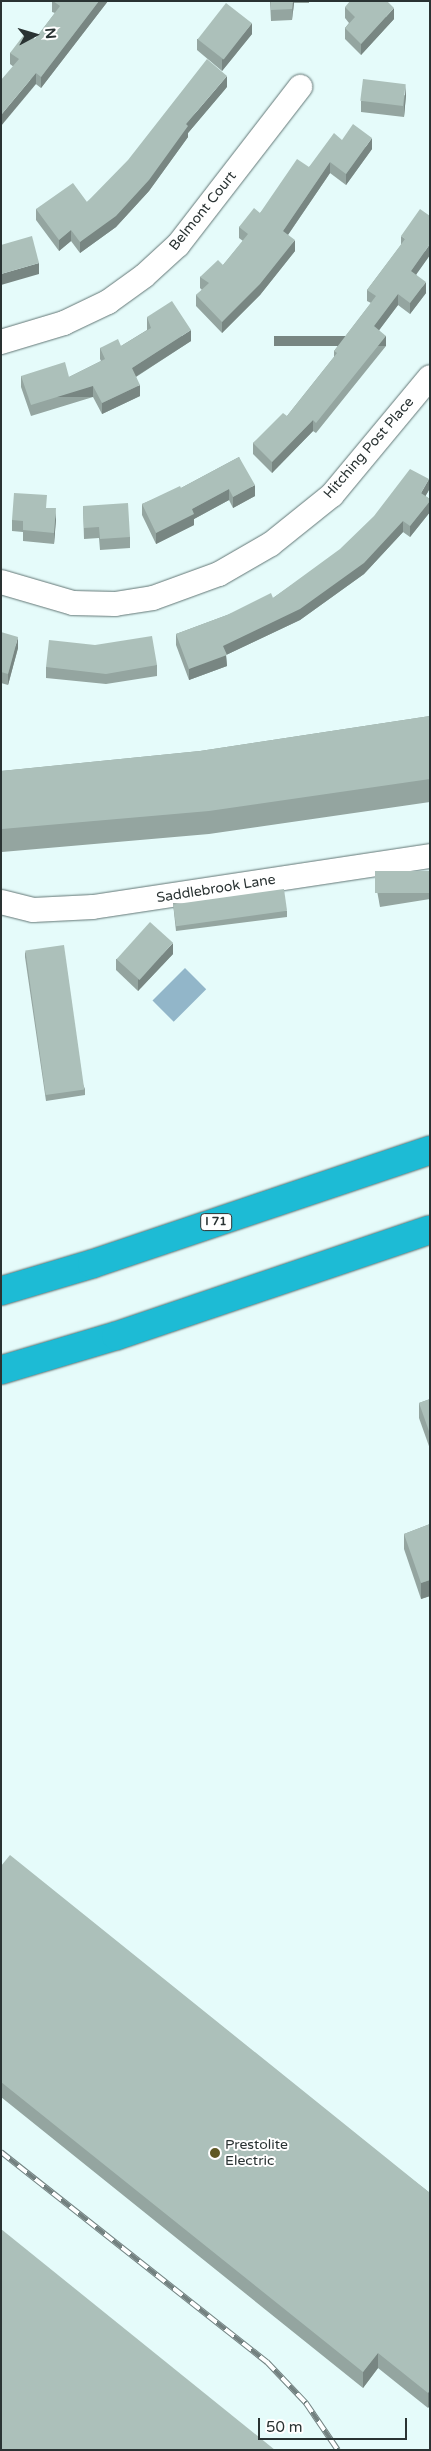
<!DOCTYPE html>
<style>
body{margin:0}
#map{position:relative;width:431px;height:2451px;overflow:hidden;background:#e5fbfa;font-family:"Varela Round",sans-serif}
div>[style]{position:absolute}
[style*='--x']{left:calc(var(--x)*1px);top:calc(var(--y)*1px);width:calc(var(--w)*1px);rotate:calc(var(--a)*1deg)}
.water>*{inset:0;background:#92b6c9;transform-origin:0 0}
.roads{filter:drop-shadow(0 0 1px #627675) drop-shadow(0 0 1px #627675)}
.minor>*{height:24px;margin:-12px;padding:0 12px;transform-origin:12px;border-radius:12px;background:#fff}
.motorway>*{height:28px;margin:-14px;padding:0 14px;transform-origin:14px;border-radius:14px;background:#1dbbd5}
.rail>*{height:5.5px;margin-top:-2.75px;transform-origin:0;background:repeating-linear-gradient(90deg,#fff 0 11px,#738180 0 22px);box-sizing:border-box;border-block:1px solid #738180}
.wall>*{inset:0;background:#94a5a0}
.shaded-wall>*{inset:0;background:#788682;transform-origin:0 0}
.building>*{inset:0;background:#acc0ba;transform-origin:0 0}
.dots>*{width:14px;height:14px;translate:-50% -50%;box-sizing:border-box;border:2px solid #fff;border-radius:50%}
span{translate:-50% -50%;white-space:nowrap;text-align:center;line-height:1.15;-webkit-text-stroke:4px #fff;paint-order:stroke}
.shield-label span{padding:1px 4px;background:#fff;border:1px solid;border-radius:4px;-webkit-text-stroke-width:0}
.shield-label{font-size:12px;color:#2a3333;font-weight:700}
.street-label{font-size:14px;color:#2a3333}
.poi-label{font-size:14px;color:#2a3333}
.left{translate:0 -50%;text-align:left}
.frame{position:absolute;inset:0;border:2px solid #2a3333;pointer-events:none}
.north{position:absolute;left:10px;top:10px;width:50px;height:50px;-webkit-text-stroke:4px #fff;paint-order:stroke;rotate:84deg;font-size:14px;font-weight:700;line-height:20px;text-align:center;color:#2a3333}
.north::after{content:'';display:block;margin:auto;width:18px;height:22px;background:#2a3333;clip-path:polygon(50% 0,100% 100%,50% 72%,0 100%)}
.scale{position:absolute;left:258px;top:2418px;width:149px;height:22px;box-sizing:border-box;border:2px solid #2a3333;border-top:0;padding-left:6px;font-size:15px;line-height:18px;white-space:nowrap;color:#2a3333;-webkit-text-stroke:4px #fff;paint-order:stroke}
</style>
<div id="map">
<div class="water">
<div style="left:185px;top:968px;width:30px;height:46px;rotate:45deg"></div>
</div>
<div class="roads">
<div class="minor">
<div style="--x:1;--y:342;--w:66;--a:-16.8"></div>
<div style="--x:64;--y:323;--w:49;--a:-25.5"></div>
<div style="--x:108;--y:302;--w:44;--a:-35.8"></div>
<div style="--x:144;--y:276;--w:46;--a:-42.4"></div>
<div style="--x:178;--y:245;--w:200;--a:-52.3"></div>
<div style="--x:1;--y:582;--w:75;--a:16.3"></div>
<div style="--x:73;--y:603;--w:42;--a:1.4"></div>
<div style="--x:115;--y:604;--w:38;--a:-9"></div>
<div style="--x:153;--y:598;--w:70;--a:-20"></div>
<div style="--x:219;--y:574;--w:60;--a:-30"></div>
<div style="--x:271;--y:544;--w:78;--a:-38.8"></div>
<div style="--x:332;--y:495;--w:153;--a:-50.3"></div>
<div style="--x:1;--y:902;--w:33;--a:14"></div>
<div style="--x:33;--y:910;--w:60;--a:-2.9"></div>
<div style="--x:93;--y:907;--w:341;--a:-8.6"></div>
</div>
<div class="motorway">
<div style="--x:1;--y:1291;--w:95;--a:-16.5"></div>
<div style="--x:92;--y:1264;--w:357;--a:-18.6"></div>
<div style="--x:1;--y:1370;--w:120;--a:-16.5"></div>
<div style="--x:116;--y:1336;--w:331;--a:-18.7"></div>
</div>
</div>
<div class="rail">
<div style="--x:1;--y:2152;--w:339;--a:38.3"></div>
<div style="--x:267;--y:2362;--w:57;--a:46.4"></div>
<div style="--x:306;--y:2403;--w:57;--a:55.8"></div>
</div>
<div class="wall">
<div style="clip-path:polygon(52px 1px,108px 1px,41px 88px,10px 64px,10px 53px,35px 39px,55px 13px,52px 12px)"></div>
<div style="clip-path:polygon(270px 1px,309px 1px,309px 3px,294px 3px,292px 20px,271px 21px)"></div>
<div style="clip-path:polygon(345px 7px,394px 19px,361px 55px,345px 39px,345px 28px,349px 23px,345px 18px)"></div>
<div style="clip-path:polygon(252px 34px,222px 71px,197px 50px,197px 39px)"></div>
<div style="clip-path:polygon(227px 87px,188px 133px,188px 137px,149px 191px,116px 227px,80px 253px,71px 241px,59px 251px,36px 220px,36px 209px,87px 202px)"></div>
<div style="clip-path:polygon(406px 95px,404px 117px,361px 112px,361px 101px)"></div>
<div style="clip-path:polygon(342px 140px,372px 149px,346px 185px,330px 173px,288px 235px,295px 251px,260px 295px,222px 333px,196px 306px,196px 295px,202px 290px,200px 288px,200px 277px,223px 265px,243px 241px,239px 238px,239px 227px,260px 213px,309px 167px)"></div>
<div style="clip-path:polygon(401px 236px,430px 255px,416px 274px,426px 293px,410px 314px,398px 305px,379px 330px,386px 346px,316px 433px,313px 431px,272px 473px,253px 454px,253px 443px,287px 416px,334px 357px,334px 351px,371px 303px,367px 301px,367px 290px,401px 245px)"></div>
<div style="clip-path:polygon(147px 317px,191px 341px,136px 377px,140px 396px,102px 414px,93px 397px,31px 416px,21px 387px,21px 376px,69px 377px,101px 361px,100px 359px,100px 348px,121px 346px,147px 330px)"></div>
<div style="clip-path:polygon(239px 457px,255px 496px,233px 508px,229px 500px,194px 519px,194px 525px,156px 544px,142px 515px,142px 504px,181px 488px)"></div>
<div style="clip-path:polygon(429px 490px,425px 496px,430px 499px,430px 512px,410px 537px,403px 532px,364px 574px,300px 620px,226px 655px,227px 666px,189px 680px,176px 645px,176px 634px,273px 598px)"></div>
<div style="clip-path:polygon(83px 506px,130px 537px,130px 548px,100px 550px,99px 538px,84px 539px)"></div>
<div style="clip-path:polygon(47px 508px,56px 519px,54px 544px,23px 541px,23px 532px,12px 531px,12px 520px)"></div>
<div style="clip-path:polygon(1px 632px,18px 648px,8px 685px,1px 683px)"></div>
<div style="clip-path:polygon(157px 665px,157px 676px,106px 684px,46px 678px,46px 667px)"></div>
<div style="clip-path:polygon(430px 716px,430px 802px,209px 834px,2px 852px,1px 840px,1px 771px,200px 751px)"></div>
<div style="clip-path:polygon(430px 871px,430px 899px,380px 907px,376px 885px,376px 879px)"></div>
<div style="clip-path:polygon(173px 903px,287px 911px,287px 917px,176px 931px)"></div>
<div style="clip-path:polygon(25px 951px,85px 1089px,85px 1095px,46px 1101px,25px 957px)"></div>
<div style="clip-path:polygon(173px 954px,138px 991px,116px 970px,116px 959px)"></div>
<div style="clip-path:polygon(430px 1399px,430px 1449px,419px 1418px,419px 1403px)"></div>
<div style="clip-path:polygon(430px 1524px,430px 1596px,421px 1599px,404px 1549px,404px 1534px)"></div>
<div style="clip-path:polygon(1px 1866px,430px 2193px,430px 2405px,428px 2408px,378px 2368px,363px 2388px,1px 2097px)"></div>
</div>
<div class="shaded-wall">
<div style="clip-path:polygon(99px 1px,108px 1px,41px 88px,41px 77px)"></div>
<div style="clip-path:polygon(293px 1px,294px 1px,294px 3px,292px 20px)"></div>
<div style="clip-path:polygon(394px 8px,394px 19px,361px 55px,361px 44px)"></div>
<div style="clip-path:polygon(252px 23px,252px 34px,222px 71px,222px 60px)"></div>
<div style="clip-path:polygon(36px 73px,36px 84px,1px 126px,1px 115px)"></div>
<div style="clip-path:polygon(227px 76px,227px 87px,188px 133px,188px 137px,149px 191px,116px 227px,80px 253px,80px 242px,186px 124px)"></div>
<div style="clip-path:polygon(406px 84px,406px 95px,404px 117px,404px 106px)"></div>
<div style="clip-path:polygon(372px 138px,372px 149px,346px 185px,346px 174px)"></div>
<div style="clip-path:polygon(330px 162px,330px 173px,283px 242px,283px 231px)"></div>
<div style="clip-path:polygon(71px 230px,71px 241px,59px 251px,59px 240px)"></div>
<div style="clip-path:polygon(295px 240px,295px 251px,260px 295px,222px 333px,222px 322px)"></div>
<div style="clip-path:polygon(430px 244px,430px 255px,411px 282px,411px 271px)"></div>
<div style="clip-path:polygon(39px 263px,39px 274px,1px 285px,1px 274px)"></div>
<div style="clip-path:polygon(426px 282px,426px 293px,410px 314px,410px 303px)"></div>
<div style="clip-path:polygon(398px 294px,398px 305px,374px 337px,374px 326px)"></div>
<div style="clip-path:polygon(191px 330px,191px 341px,132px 379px,132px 368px)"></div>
<div style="left:386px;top:336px;width:10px;height:112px;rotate:90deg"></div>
<div style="clip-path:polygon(140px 385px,140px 396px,102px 414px,102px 403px)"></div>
<div style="left:93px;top:386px;width:11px;height:65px;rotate:90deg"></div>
<div style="clip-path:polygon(313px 420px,313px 431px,272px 473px,272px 462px)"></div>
<div style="clip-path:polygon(429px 479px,429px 490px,421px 504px,421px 493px)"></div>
<div style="clip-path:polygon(255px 485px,255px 496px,233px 508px,233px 497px)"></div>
<div style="clip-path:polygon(229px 489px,229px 500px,194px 519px,194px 525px,156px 544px,156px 533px,192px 509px)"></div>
<div style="clip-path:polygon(430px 501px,430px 512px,410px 537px,410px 526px)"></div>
<div style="clip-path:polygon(56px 508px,56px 519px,54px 544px,54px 533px)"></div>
<div style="clip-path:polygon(403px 521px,403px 532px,364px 574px,300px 620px,226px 655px,227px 666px,189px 680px,189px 669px)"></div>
<div style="clip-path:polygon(18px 637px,18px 648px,8px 685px,8px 674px)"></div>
<div style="clip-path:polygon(173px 943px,173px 954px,138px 991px,138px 980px)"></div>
<div style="clip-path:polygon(430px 1580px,430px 1596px,421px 1599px,421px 1583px)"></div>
<div style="clip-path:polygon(378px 2353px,378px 2368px,363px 2388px,363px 2372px)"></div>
<div style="clip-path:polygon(430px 2390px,430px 2405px,428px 2408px,428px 2393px)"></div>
</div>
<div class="building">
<div style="clip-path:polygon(53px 1px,99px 1px,41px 77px,36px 73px,1px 115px,1px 80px,19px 59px,10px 53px,26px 32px,35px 39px,60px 6px)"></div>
<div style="clip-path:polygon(271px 1px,293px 1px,292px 9px,271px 10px)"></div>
<div style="clip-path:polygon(350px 1px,387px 1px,394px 8px,361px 44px,345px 28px,355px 17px,345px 7px)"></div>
<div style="left:226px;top:3px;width:33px;height:46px;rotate:38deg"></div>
<div style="clip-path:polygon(207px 59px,227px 76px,186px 124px,188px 126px,149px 180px,116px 216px,80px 242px,71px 230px,59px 240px,36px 209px,73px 183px,87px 202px,128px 160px)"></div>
<div style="left:363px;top:79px;width:43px;height:22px;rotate:7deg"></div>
<div style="clip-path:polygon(353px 124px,372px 138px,346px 174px,330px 162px,283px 231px,295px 240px,260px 284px,222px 322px,196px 295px,209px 283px,200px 277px,218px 260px,223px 265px,248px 234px,239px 227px,254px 208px,260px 213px,297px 159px,309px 167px,334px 133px,342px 140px)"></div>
<div style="clip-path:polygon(420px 209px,430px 216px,430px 244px,411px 271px,426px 282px,410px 303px,398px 294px,374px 326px,386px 336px,316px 423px,313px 420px,272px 462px,253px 443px,283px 413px,287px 416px,337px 353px,334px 351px,376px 296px,367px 290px,405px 239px,401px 236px)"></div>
<div style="clip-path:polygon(32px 236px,39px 263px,1px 274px,1px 245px)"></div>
<div style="clip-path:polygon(172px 301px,191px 330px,132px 368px,140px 385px,102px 403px,93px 386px,31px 405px,21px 376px,65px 362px,69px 377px,105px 359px,100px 348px,118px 339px,121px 346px,151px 328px,147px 317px)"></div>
<div style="clip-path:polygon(239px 457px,255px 485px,233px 497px,229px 489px,192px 509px,194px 514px,156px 533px,142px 504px,180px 486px,181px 488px)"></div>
<div style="clip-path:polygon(410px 469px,429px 479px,421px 493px,430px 499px,430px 501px,410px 526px,403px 521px,364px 563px,300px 609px,223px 646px,227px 655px,189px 669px,176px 634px,227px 615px,271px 593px,273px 598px,340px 549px,374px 516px)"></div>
<div style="clip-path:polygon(14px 493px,47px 495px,46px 508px,56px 508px,54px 533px,23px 530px,23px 521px,12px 520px)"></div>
<div style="clip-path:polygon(128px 503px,130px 537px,100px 539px,99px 527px,84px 528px,83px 506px)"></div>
<div style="clip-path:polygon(1px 632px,18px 637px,8px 674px,1px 672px)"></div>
<div style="clip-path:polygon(152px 636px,157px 665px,106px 674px,46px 667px,49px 640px,95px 645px)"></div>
<div style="clip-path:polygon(430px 716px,430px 779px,209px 811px,2px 829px,1px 817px,1px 771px,200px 751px)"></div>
<div style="left:430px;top:871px;width:22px;height:55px;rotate:90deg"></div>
<div style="left:284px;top:889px;width:22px;height:112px;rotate:82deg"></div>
<div style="left:150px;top:922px;width:31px;height:50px;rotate:42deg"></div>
<div style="left:64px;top:945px;width:146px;height:39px;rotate:82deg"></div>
<div style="clip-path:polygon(430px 1399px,430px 1434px,419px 1403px)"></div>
<div style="clip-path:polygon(430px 1524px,430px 1580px,421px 1583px,404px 1534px)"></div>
<div style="clip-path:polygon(10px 1855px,430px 2193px,430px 2390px,428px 2393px,378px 2353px,363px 2372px,1px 2082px,1px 1866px)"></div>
<div style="clip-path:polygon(1px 2229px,275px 2450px,1px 2450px)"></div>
</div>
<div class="dots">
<div style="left:215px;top:2153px;background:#5f5824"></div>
</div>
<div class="shield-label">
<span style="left:216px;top:1222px">I 71</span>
</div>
<div class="street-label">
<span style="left:203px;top:211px;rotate:-51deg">Belmont Court</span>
<span style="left:369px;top:448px;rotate:-49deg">Hitching Post Place</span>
<span style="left:216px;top:889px;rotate:-9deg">Saddlebrook Lane</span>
</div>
<div class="poi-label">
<span class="left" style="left:225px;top:2153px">Prestolite<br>Electric</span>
</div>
<div class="frame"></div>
<div class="north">N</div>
<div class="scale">50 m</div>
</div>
